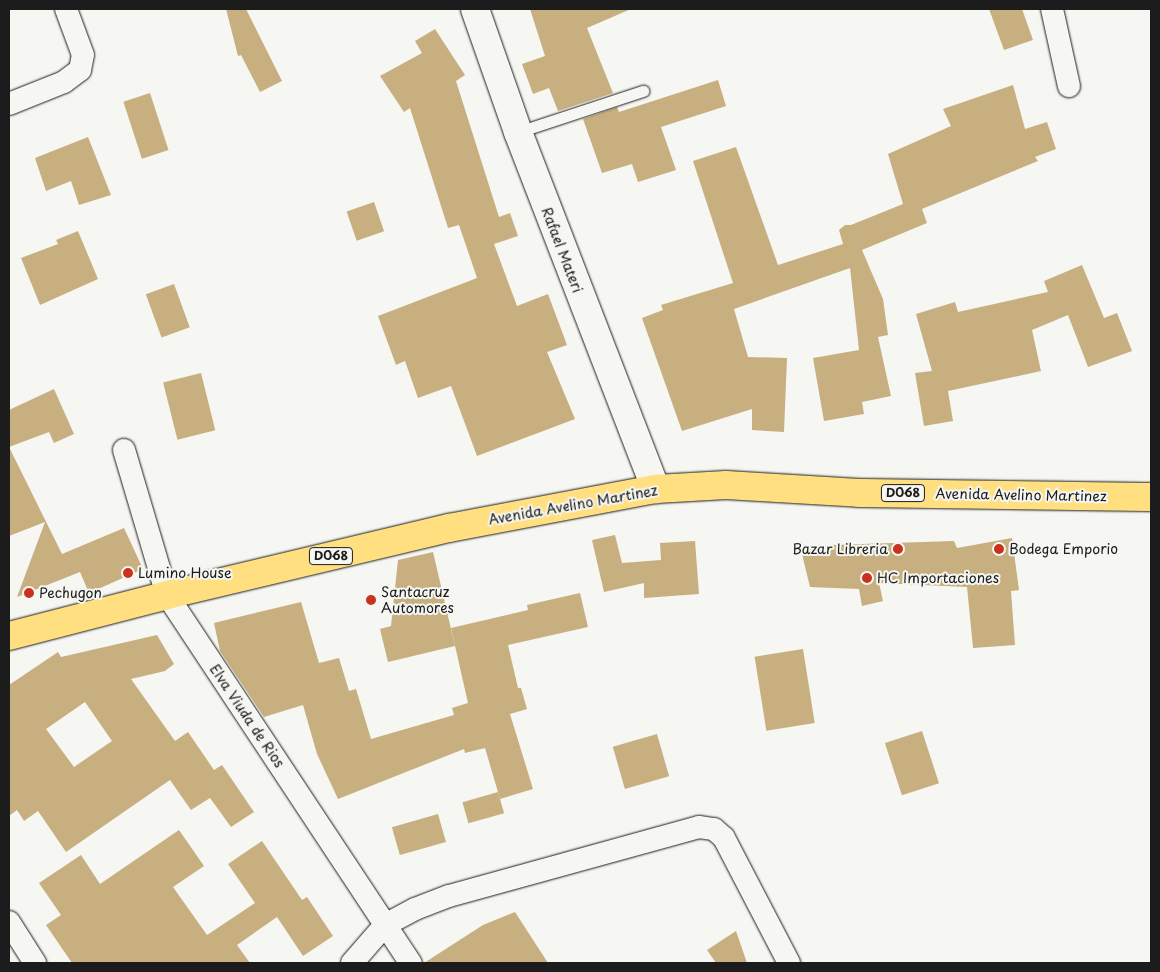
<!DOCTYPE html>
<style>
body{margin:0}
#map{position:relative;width:1160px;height:972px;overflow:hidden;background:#f6f6f2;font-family:"Playpen Sans",sans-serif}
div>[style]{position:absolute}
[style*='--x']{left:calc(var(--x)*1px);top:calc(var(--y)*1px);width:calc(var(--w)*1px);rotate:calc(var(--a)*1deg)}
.building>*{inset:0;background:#c8af7f;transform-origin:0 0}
.roads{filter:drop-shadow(0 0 1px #1c1c1c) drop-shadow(0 0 1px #1c1c1c)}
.service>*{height:11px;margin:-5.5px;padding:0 5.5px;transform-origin:5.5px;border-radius:5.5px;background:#f6f6f2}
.minor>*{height:22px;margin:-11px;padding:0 11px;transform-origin:11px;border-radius:11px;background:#f6f6f2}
.secondary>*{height:28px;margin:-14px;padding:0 14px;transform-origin:14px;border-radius:14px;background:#f6f6f2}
.primary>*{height:28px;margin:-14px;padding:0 14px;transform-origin:14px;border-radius:14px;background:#ffdf80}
.dots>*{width:14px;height:14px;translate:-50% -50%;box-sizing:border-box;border:2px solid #f6f6f2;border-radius:50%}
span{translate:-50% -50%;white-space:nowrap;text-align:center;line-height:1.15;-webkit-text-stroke:4px #f6f6f2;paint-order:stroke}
.shield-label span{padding:1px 4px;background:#f6f6f2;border:1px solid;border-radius:4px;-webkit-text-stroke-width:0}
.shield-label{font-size:12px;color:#1c1c1c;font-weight:700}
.street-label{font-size:14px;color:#1c1c1c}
.poi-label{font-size:14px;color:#1c1c1c}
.right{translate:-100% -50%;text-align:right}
.left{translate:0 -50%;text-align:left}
.frame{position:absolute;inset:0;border:10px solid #1c1c1c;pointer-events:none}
</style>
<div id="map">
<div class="building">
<div style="clip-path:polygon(226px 9px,246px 9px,282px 81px,260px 92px,241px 55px,238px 56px)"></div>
<div style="clip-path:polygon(530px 9px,631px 9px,587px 28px,613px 93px,558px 111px,549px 88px,533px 94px,522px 64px,545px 56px)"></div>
<div style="clip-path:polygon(989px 9px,1022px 9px,1033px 40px,1004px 50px)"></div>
<div style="clip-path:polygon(435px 29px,465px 75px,456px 81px,499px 217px,510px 213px,518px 236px,494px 244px,517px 306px,548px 294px,567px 345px,547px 352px,575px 419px,477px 456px,451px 386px,418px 398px,405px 361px,396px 365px,378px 316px,477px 278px,459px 225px,448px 228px,410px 108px,404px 112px,380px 76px,422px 53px,415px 41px)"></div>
<div style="clip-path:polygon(718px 80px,726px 106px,661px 127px,676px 170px,638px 182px,632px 164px,602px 173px,583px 119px,617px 107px,619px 112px)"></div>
<div style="clip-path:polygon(1013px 85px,1025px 129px,1047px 122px,1056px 149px,1035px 157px,1038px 161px,922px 209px,927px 223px,862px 250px,883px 299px,888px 335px,878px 337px,891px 396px,862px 402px,864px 414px,824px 421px,813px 358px,859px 350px,850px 268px,734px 309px,748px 357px,787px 358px,784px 432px,752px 430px,752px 409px,682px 431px,642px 318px,663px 310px,661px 305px,733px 283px,693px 161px,736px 147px,778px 265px,843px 244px,839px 230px,845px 225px,851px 225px,903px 204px,888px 154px,951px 126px,943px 109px)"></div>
<div style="left:150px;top:93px;width:60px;height:28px;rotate:72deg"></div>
<div style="clip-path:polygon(88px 137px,111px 195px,79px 205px,71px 181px,46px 191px,35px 158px)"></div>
<div style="left:374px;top:202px;width:31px;height:29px;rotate:71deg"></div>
<div style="clip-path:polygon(78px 231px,98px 279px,40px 305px,21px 258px,58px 244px,56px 240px)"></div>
<div style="clip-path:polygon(1082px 265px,1104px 318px,1117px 313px,1132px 351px,1088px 367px,1068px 315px,1032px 330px,1041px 371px,948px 391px,953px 421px,924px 426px,915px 373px,932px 371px,916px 314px,955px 302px,958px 312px,1048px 292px,1044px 281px)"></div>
<div style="left:174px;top:284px;width:46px;height:30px;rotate:70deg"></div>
<div style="left:201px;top:373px;width:59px;height:39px;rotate:76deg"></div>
<div style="clip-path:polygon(54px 389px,74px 434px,54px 443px,49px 432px,9px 447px,62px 554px,124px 528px,143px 569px,89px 593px,80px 572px,17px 597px,45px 522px,9px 536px,9px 410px)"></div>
<div style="clip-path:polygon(615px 535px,622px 563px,661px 560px,660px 543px,695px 541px,699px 594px,644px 598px,644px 583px,604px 592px,592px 540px)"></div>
<div style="clip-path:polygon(1012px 538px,1019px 590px,1011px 591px,1015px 645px,973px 648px,967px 587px,879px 583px,883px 601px,862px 606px,859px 589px,810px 587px,800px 546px,954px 541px,957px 548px)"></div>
<div style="clip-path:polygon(433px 552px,455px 646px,388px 662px,380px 629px,391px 626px,398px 560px)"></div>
<div style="clip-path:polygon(580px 593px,588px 627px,508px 645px,518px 688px,521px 688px,527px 709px,510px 714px,533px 789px,500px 799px,485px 748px,465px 753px,464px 749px,338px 799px,317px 754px,303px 705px,264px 717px,220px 651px,214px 623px,301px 602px,319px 663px,339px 658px,349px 691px,356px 689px,371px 739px,454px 715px,452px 708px,468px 703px,451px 628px,528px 610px,527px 605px)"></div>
<div style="clip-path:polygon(evenodd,157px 635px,174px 664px,165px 671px,131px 679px,175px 741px,188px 732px,214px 770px,222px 765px,254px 812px,231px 827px,210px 798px,191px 810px,170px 780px,66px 852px,38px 811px,24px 821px,17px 810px,9px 816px,9px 685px,58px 652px,61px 657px,157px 635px,85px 702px,112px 741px,74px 767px,46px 729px,85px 702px)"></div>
<div style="left:803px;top:649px;width:75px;height:49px;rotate:81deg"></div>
<div style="left:922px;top:731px;width:55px;height:39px;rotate:72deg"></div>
<div style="left:657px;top:734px;width:44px;height:46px;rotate:74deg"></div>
<div style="left:498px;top:792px;width:22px;height:37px;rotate:74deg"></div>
<div style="left:438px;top:814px;width:29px;height:48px;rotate:74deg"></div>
<div style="clip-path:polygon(179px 830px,204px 866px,173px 887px,207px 935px,255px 903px,228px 864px,262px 841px,302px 900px,307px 897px,333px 936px,303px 956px,277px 917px,237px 945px,250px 963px,72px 963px,46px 925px,61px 915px,39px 883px,81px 855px,100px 884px)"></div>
<div style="clip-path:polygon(515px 912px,548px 963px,424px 963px,483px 925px)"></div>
<div style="clip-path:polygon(736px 931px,747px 963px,716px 963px,707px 950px)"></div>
</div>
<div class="roads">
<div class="service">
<div style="--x:518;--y:132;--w:132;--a:-18.2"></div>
</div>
<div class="minor">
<div style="--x:1052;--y:9;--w:79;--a:77.6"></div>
<div style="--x:9;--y:104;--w:59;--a:-21.8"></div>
<div style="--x:64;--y:82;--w:20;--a:-37"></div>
<div style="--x:80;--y:70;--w:15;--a:-79"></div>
<div style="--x:83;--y:55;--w:49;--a:-110.3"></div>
<div style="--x:124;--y:450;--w:151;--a:73.5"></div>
<div style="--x:167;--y:595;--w:442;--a:56.5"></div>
<div style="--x:9;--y:922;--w:49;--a:57.6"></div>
<div style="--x:352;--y:963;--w:50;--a:-49"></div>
<div style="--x:385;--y:925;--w:34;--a:-28"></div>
<div style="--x:415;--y:909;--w:36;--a:-21"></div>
<div style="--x:449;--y:896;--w:259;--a:-15.4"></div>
<div style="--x:699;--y:827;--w:15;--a:8"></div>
<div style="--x:714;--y:829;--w:13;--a:42"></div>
<div style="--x:724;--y:838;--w:141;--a:62.5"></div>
</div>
<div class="secondary">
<div style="--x:475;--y:9;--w:130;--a:70.7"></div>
<div style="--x:518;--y:132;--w:383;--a:68.9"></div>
</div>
<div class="primary">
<div style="--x:9;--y:636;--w:163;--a:-14.5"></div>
<div style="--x:167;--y:595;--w:290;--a:-13.4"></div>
<div style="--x:449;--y:528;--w:211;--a:-10.7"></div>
<div style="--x:656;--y:489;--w:70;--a:-3.3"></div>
<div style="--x:726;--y:485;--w:133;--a:3.4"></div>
<div style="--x:859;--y:493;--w:292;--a:0.8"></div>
</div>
</div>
<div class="dots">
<div style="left:898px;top:549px;background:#c8321e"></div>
<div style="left:999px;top:549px;background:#c8321e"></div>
<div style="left:128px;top:573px;background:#c8321e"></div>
<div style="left:867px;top:578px;background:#c8321e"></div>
<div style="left:29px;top:593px;background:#c8321e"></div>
<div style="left:371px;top:600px;background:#c8321e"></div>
</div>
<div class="shield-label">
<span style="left:903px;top:493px">D068</span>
<span style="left:331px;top:556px">D068</span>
</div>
<div class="street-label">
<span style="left:562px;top:250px;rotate:69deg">Rafael Materi</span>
<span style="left:1021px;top:495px;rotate:1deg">Avenida Avelino Martinez</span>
<span style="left:573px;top:505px;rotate:-10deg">Avenida Avelino Martinez</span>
<span style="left:247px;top:716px;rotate:56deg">Elva Viuda de Rios</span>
</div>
<div class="poi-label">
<span class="right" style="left:888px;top:549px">Bazar Libreria</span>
<span class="left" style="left:1009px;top:549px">Bodega Emporio</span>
<span class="left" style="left:138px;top:573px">Lumino House</span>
<span class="left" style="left:877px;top:578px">HC Importaciones</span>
<span class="left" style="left:381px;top:600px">Santacruz<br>Automores</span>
<span class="left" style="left:39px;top:593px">Pechugon</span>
</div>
<div class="frame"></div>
</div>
